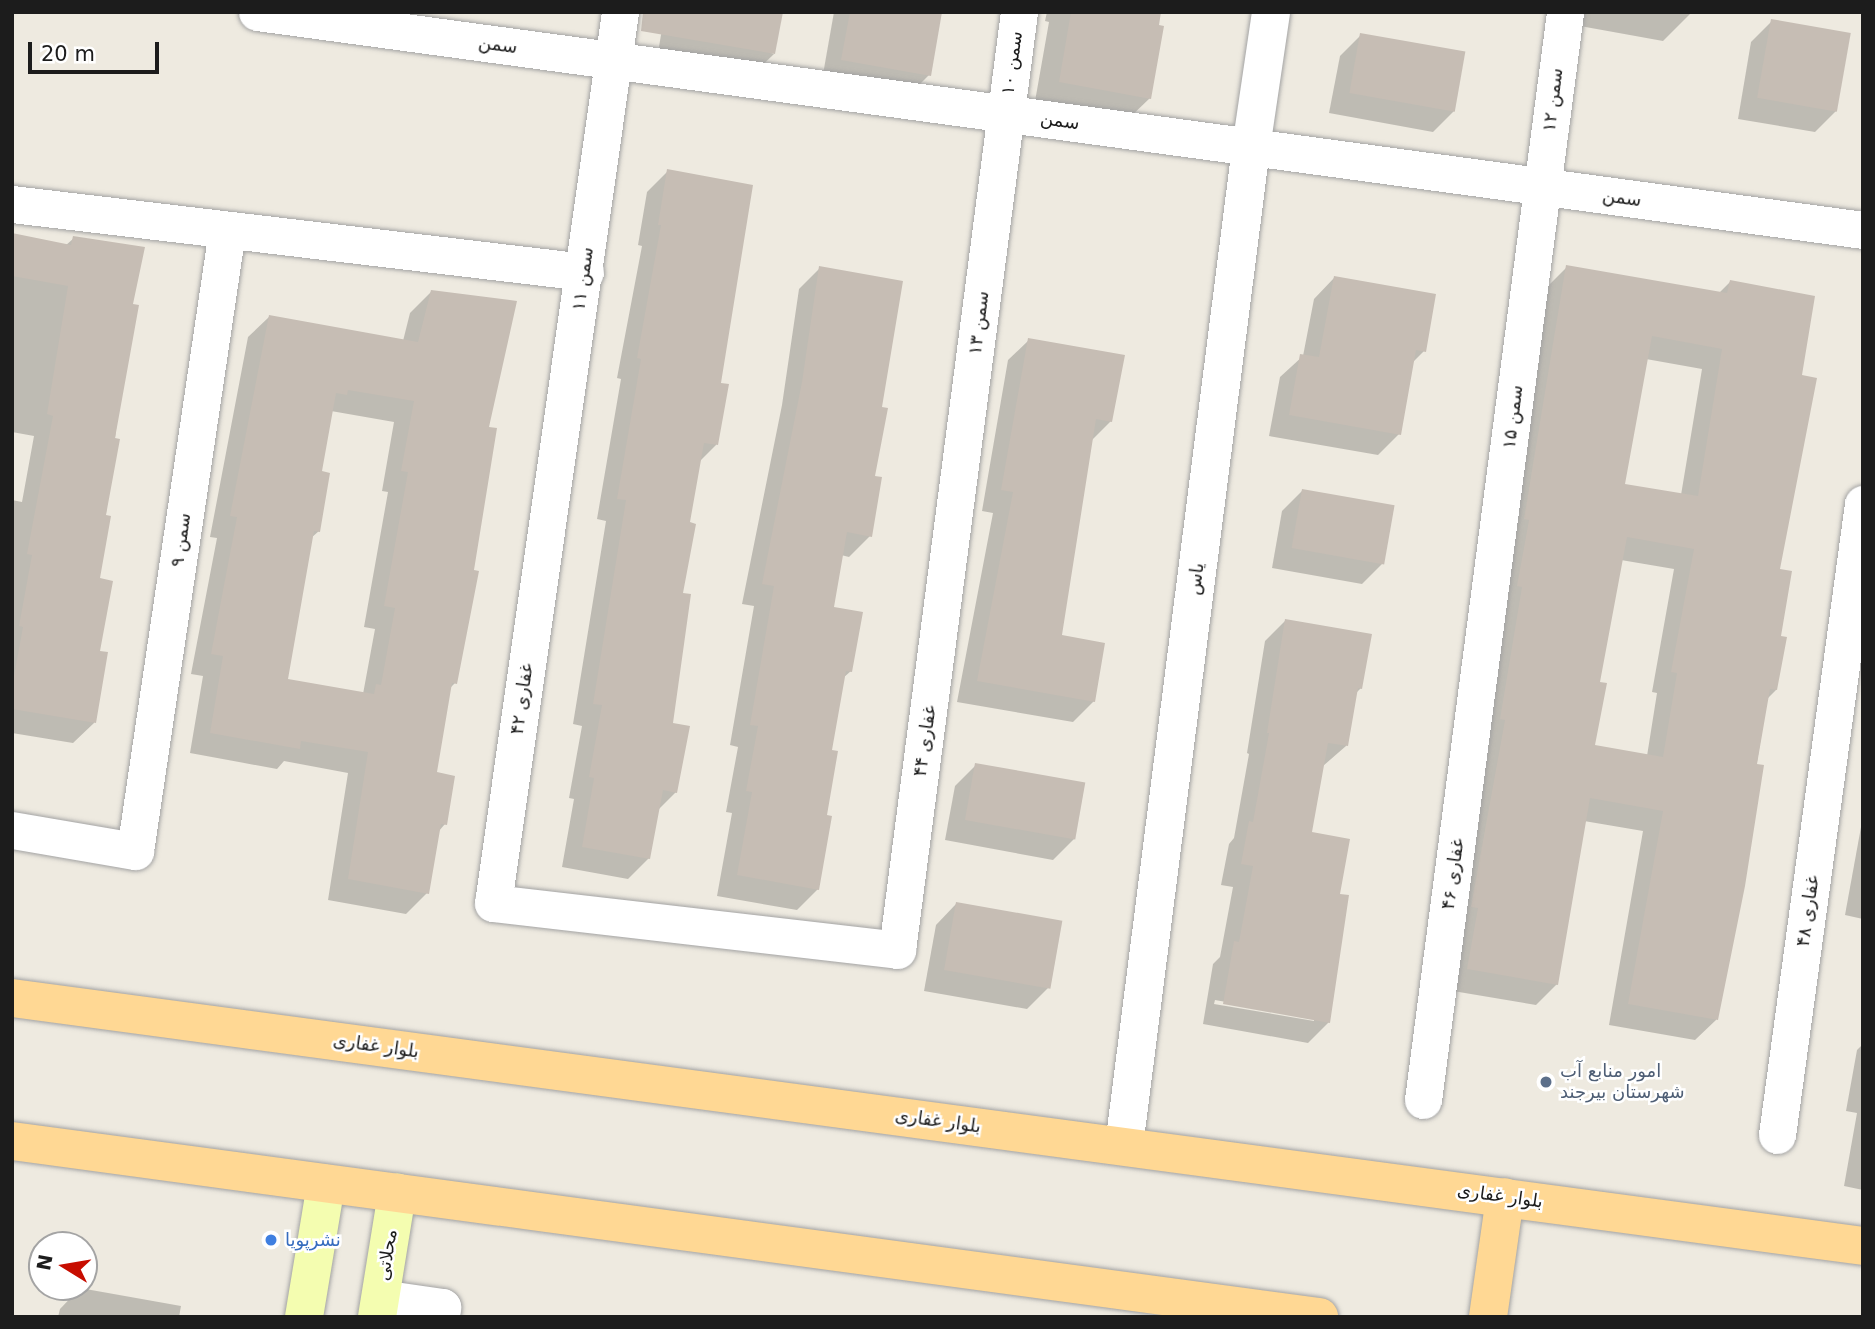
<!DOCTYPE html>
<meta charset="utf-8">
<style>
body{margin:0}
#map{position:relative;width:1875px;height:1329px;overflow:hidden;background:#eeeae0;font-family:"DejaVu Sans","Noto Sans Arabic",sans-serif}
div>[style]{position:absolute}
[style*='--x']{left:calc(var(--x)*1px);top:calc(var(--y)*1px);width:calc(var(--w)*1px);rotate:calc(var(--a)*1deg)}
.shadow>*{inset:0;background:#0003}
.building>*{inset:0;background:#c6bdb4;transform-origin:0 0}
.roads{filter:drop-shadow(0 0 2px #a3a3a3) drop-shadow(0 0 2px #a3a3a3)}
.minor>*{height:37px;margin:-18.5px;padding:0 18.5px;transform-origin:18.5px;border-radius:18.5px;background:#fff}
.tertiary>*{height:38px;margin:-19px;padding:0 19px;transform-origin:19px;border-radius:19px;background:#fff}
.secondary>*{height:38px;margin:-19px;padding:0 19px;transform-origin:19px;border-radius:19px;background:#f4fdb0}
.primary>*{height:38px;margin:-19px;padding:0 19px;transform-origin:19px;border-radius:19px;background:#ffd894}
.dots>*{width:19px;height:19px;translate:-50% -50%;box-sizing:border-box;border:4px solid #fff;border-radius:50%}
span{translate:-50% -50%;white-space:nowrap;text-align:center;line-height:1.15;-webkit-text-stroke:5px #fff;paint-order:stroke}
.street-label{font-size:18px;color:#1c1c1c}
.service-label{font-size:18px;color:#4e5e75}
.left{translate:0 -50%;text-align:left}
.shop-label{font-size:18px;color:#366cbe}
.frame{position:absolute;inset:0;border:14px solid #1c1c1c;pointer-events:none}
.north{position:absolute;left:28px;top:1231px;width:70px;height:70px;box-sizing:border-box;background:#fff;border:2px solid #a4a4a4;border-radius:50%;rotate:281deg;font-size:19px;font-weight:700;line-height:28px;text-align:center;color:#1c1c1c}
.north::after{content:'';display:block;margin:auto;width:24px;height:32px;background:#c70d00;clip-path:polygon(50% 0,100% 100%,50% 72%,0 100%)}
.scale{position:absolute;left:28px;top:42px;width:131px;height:32px;box-sizing:border-box;border:4px solid #1c1c1c;border-top:0;padding-left:9px;font-size:21px;line-height:24px;white-space:nowrap;color:#1c1c1c;-webkit-text-stroke:5px #fff;paint-order:stroke}
</style>
<div id="map">
<div class="shadow">
<div style="clip-path:polygon(665px 12px,774px 54px,753px 74px,657px 58px)"></div>
<div style="clip-path:polygon(834px 12px,940px 12px,929px 75px,908px 96px,822px 80px)"></div>
<div style="clip-path:polygon(1047px 12px,1160px 12px,1150px 98px,1124px 123px,1034px 107px,1049px 22px,1045px 21px)"></div>
<div style="clip-path:polygon(1571px 12px,1692px 12px,1663px 41px,1569px 24px)"></div>
<div style="clip-path:polygon(1772px 21px,1836px 111px,1815px 132px,1738px 119px,1751px 42px)"></div>
<div style="clip-path:polygon(1361px 35px,1454px 111px,1433px 132px,1329px 113px,1340px 56px)"></div>
<div style="clip-path:polygon(668px 171px,719px 384px,716px 445px,699px 462px,688px 524px,671px 724px,676px 792px,657px 811px,649px 858px,628px 879px,562px 867px,574px 799px,569px 798px,582px 726px,573px 724px,606px 521px,597px 519px,621px 379px,617px 378px,642px 246px,638px 245px,647px 192px)"></div>
<div style="clip-path:polygon(12px 234px,65px 246px,74px 238px,131px 305px,98px 580px,98px 652px,94px 723px,73px 743px,12px 733px,12px 500px,22px 502px,34px 436px,12px 432px)"></div>
<div style="clip-path:polygon(evenodd,1567px 267px,1719px 293px,1730px 282px,1800px 377px,1778px 570px,1776px 690px,1767px 699px,1716px 1020px,1695px 1040px,1609px 1025px,1643px 831px,1584px 821px,1557px 984px,1536px 1005px,1447px 990px,1546px 288px,1567px 267px,1646px 359px,1702px 369px,1681px 495px,1623px 485px,1646px 359px,1567px 267px,1621px 560px,1674px 569px,1652px 692px,1657px 693px,1647px 756px,1593px 746px,1598px 683px,1621px 560px)"></div>
<div style="clip-path:polygon(820px 268px,880px 408px,870px 536px,849px 557px,841px 555px,832px 608px,851px 671px,843px 678px,830px 752px,818px 889px,797px 910px,717px 896px,732px 813px,726px 812px,738px 747px,730px 745px,754px 606px,742px 604px,782px 405px,799px 289px)"></div>
<div style="clip-path:polygon(1334px 278px,1424px 351px,1412px 363px,1399px 434px,1378px 455px,1269px 436px,1280px 377px,1303px 356px,1314px 299px)"></div>
<div style="clip-path:polygon(evenodd,431px 292px,487px 428px,455px 683px,450px 688px,435px 774px,445px 824px,438px 832px,427px 893px,406px 914px,328px 900px,348px 773px,284px 761px,277px 769px,190px 753px,203px 676px,191px 674px,217px 538px,210px 537px,248px 337px,269px 317px,403px 341px,410px 313px,431px 292px,331px 411px,394px 422px,382px 491px,388px 492px,364px 627px,375px 629px,363px 694px,286px 680px,311px 538px,319px 531px,320px 473px,331px 411px)"></div>
<div style="clip-path:polygon(1029px 340px,1111px 421px,1090px 442px,1060px 636px,1094px 701px,1073px 722px,957px 702px,993px 513px,982px 511px,1008px 360px)"></div>
<div style="clip-path:polygon(1303px 490px,1383px 563px,1362px 584px,1272px 568px,1282px 511px)"></div>
<div style="clip-path:polygon(evenodd,1286px 620px,1361px 688px,1355px 694px,1346px 746px,1323px 766px,1310px 834px,1338px 895px,1329px 1022px,1308px 1043px,1203px 1024px,1213px 964px,1220px 957px,1233px 887px,1221px 885px,1229px 844px,1234px 838px,1249px 754px,1247px 753px,1265px 641px,1286px 620px,1215px 1000px,1314px 1018px,1314px 1021px,1214px 1004px,1215px 1000px)"></div>
<div style="clip-path:polygon(976px 765px,1074px 839px,1053px 860px,945px 840px,955px 786px)"></div>
<div style="clip-path:polygon(1863px 816px,1863px 919px,1845px 915px)"></div>
<div style="clip-path:polygon(956px 904px,1048px 988px,1027px 1009px,924px 991px,936px 925px)"></div>
<div style="clip-path:polygon(1863px 1044px,1863px 1190px,1844px 1186px,1857px 1113px,1846px 1111px,1857px 1050px)"></div>
<div style="clip-path:polygon(80px 1288px,181px 1306px,179px 1317px,58px 1317px,60px 1309px)"></div>
</div>
<div class="building">
<div style="clip-path:polygon(643px 12px,783px 12px,775px 54px,641px 31px)"></div>
<div style="clip-path:polygon(850px 12px,942px 12px,931px 76px,841px 60px)"></div>
<div style="clip-path:polygon(1071px 12px,1161px 12px,1159px 25px,1164px 26px,1151px 99px,1059px 82px)"></div>
<div style="left:1771px;top:19px;width:81px;height:80px;rotate:10deg"></div>
<div style="left:1360px;top:33px;width:107px;height:61px;rotate:10deg"></div>
<div style="clip-path:polygon(667px 169px,753px 185px,721px 383px,729px 384px,718px 445px,704px 443px,690px 522px,696px 524px,683px 593px,691px 594px,673px 723px,690px 726px,677px 793px,663px 790px,650px 859px,582px 847px,594px 778px,589px 777px,602px 705px,593px 704px,626px 500px,617px 499px,641px 359px,637px 358px,661px 225px,658px 225px)"></div>
<div style="clip-path:polygon(12px 233px,71px 245px,73px 236px,145px 247px,133px 304px,139px 305px,115px 438px,120px 439px,106px 515px,111px 516px,100px 578px,113px 581px,100px 651px,108px 652px,96px 723px,12px 709px,12px 687px,23px 627px,19px 626px,32px 555px,27px 554px,53px 416px,47px 414px,68px 286px,12px 276px)"></div>
<div style="clip-path:polygon(evenodd,1566px 265px,1727px 293px,1730px 280px,1815px 296px,1802px 375px,1817px 378px,1780px 569px,1792px 571px,1781px 636px,1787px 637px,1777px 690px,1770px 689px,1757px 764px,1764px 765px,1745px 886px,1718px 1020px,1628px 1004px,1663px 811px,1590px 798px,1558px 985px,1467px 969px,1478px 908px,1471px 907px,1505px 720px,1500px 719px,1522px 587px,1517px 586px,1529px 520px,1524px 519px,1566px 265px,1652px 336px,1722px 349px,1698px 496px,1625px 484px,1652px 336px,1566px 265px,1627px 537px,1694px 549px,1671px 672px,1677px 673px,1663px 757px,1595px 745px,1607px 683px,1600px 682px,1627px 537px)"></div>
<div style="clip-path:polygon(819px 266px,903px 281px,882px 407px,888px 408px,875px 476px,882px 477px,872px 537px,847px 532px,834px 607px,863px 612px,852px 672px,846px 671px,832px 750px,838px 751px,827px 815px,832px 816px,819px 890px,737px 875px,752px 792px,746px 791px,758px 726px,750px 725px,774px 586px,762px 584px,802px 382px)"></div>
<div style="clip-path:polygon(1334px 276px,1436px 294px,1426px 352px,1416px 350px,1401px 435px,1289px 415px,1300px 354px,1319px 357px)"></div>
<div style="clip-path:polygon(evenodd,431px 290px,517px 301px,489px 427px,497px 428px,474px 570px,479px 571px,457px 684px,452px 683px,437px 772px,455px 776px,447px 825px,441px 824px,429px 894px,348px 879px,368px 752px,301px 741px,300px 749px,210px 733px,223px 656px,211px 654px,237px 517px,230px 516px,269px 315px,418px 342px,431px 290px,348px 390px,414px 401px,401px 471px,408px 472px,384px 606px,395px 608px,381px 685px,376px 684px,374px 694px,288px 679px,314px 531px,320px 532px,330px 473px,322px 471px,336px 393px,347px 395px,348px 390px)"></div>
<div style="clip-path:polygon(1028px 338px,1125px 355px,1112px 422px,1096px 419px,1062px 635px,1105px 643px,1095px 702px,977px 681px,1013px 492px,1001px 490px)"></div>
<div style="left:1302px;top:489px;width:94px;height:60px;rotate:10deg"></div>
<div style="clip-path:polygon(1285px 619px,1372px 634px,1362px 689px,1358px 688px,1348px 746px,1328px 743px,1312px 832px,1350px 839px,1340px 894px,1349px 895px,1330px 1023px,1223px 1004px,1234px 941px,1239px 942px,1253px 866px,1241px 864px,1249px 821px,1253px 822px,1269px 733px,1267px 733px)"></div>
<div style="left:975px;top:763px;width:112px;height:58px;rotate:10deg"></div>
<div style="left:956px;top:902px;width:108px;height:69px;rotate:10deg"></div>
</div>
<div class="roads">
<div class="minor">
<div style="--x:257;--y:12;--w:1621;--a:7.73"></div>
<div style="--x:620;--y:12;--w:900;--a:98.11"></div>
<div style="--x:493;--y:903;--w:407;--a:6.6"></div>
<div style="--x:897;--y:950;--w:946;--a:-82.59"></div>
<div style="--x:12;--y:204;--w:577;--a:6.77"></div>
<div style="--x:12;--y:830;--w:125;--a:9.7"></div>
<div style="--x:135;--y:851;--w:628;--a:-81.57"></div>
<div style="--x:1423;--y:1100;--w:1097;--a:-82.56"></div>
<div style="--x:1777;--y:1135;--w:637;--a:-82.24"></div>
<div style="--x:380;--y:1298;--w:63;--a:8.3"></div>
<div style="--x:442;--y:1307;--w:10;--a:96"></div>
</div>
<div class="tertiary">
<div style="--x:1124;--y:1146;--w:1006;--a:-82.75"></div>
<div style="--x:1251;--y:148;--w:137;--a:-81.6"></div>
</div>
<div class="secondary">
<div style="--x:304;--y:1317;--w:135;--a:-80.6"></div>
<div style="--x:377;--y:1317;--w:126;--a:-80.8"></div>
</div>
<div class="primary">
<div style="--x:12;--y:998;--w:1868;--a:7.63"></div>
<div style="--x:12;--y:1141;--w:1319;--a:7.67"></div>
<div style="--x:1488;--y:1317;--w:121;--a:-81.9"></div>
</div>
</div>
<div class="dots">
<div style="left:1546px;top:1082px;background:#5c6f8a"></div>
<div style="left:271px;top:1240px;background:#3f7fe0"></div>
</div>
<div class="street-label">
<span style="left:498px;top:45px;rotate:8deg">سمن</span>
<span style="left:1012px;top:63px;rotate:-82deg">سمن ۱۰</span>
<span style="left:1553px;top:100px;rotate:-83deg">سمن ۱۲</span>
<span style="left:1060px;top:121px;rotate:8deg">سمن</span>
<span style="left:1622px;top:198px;rotate:8deg">سمن</span>
<span style="left:583px;top:279px;rotate:-82deg">سمن ۱۱</span>
<span style="left:979px;top:323px;rotate:-83deg">سمن ۱۳</span>
<span style="left:1513px;top:417px;rotate:-83deg">سمن ۱۵</span>
<span style="left:181px;top:540px;rotate:-82deg">سمن ۹</span>
<span style="left:1196px;top:579px;rotate:-83deg">یاس</span>
<span style="left:522px;top:699px;rotate:-82deg">غفاری ۴۲</span>
<span style="left:925px;top:741px;rotate:-82deg">غفاری ۴۴</span>
<span style="left:1453px;top:874px;rotate:-82deg">غفاری ۴۶</span>
<span style="left:1808px;top:911px;rotate:-82deg">غفاری ۴۸</span>
<span style="left:376px;top:1046px;rotate:8deg">بلوار غفاری</span>
<span style="left:938px;top:1121px;rotate:8deg">بلوار غفاری</span>
<span style="left:1500px;top:1196px;rotate:8deg">بلوار غفاری</span>
<span style="left:387px;top:1255px;rotate:-81deg">محلاتی</span>
</div>
<div class="service-label">
<span class="left" style="left:1560px;top:1082px">امور منابع آب<br>شهرستان بیرجند</span>
</div>
<div class="shop-label">
<span class="left" style="left:285px;top:1240px">نشرپویا</span>
</div>
<div class="frame"></div>
<div class="north">N</div>
<div class="scale">20 m</div>
</div>
